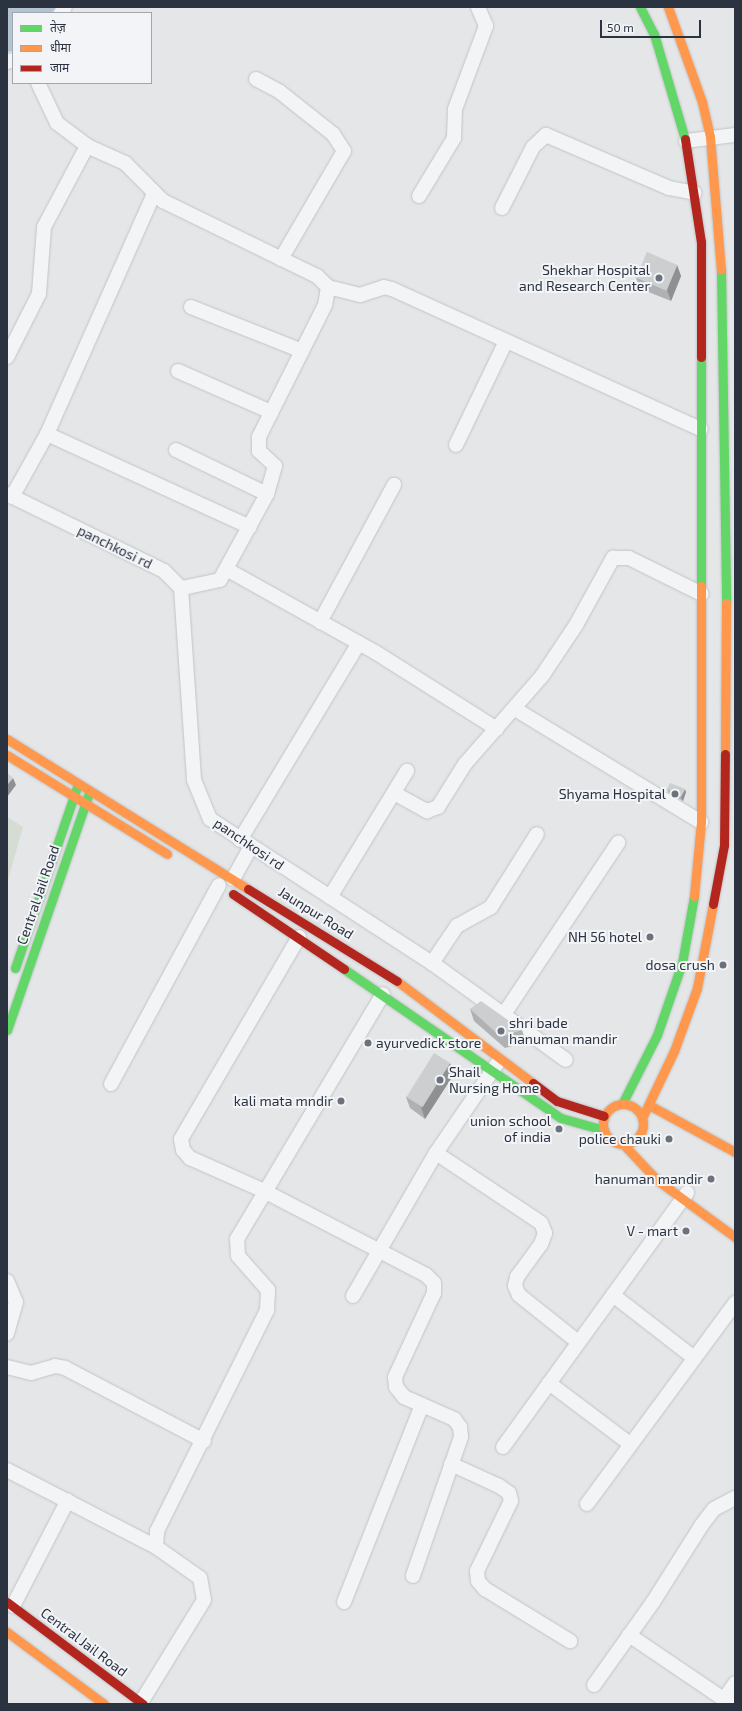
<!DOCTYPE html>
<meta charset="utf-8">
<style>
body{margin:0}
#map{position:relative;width:742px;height:1711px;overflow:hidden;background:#e4e6e8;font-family:"Exo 2","Noto Sans Devanagari",sans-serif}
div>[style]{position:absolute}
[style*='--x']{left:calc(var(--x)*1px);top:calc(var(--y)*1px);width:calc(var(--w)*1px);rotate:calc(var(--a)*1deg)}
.green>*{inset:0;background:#d5dcd4}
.water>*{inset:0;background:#b4c3d2}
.roads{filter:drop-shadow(0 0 1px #c2c4c6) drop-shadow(0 0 1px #c2c4c6)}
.street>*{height:14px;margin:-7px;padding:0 7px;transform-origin:7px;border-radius:7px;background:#f3f4f5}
.fast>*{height:9px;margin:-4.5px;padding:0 4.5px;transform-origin:4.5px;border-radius:4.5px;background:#63d668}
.slow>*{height:9px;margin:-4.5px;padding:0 4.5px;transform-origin:4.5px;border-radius:4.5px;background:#ff974d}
.slow>.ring{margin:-4.5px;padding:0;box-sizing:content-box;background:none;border:9px solid #ff974d;border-radius:50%}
.jam>*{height:9px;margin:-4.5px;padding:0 4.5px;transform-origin:4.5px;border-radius:4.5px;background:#b3261e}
.wall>*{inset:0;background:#afb1b3}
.shaded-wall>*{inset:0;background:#8f9092}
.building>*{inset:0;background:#ccced0;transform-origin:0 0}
.dots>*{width:11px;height:11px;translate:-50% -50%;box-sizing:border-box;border:2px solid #f2f4f7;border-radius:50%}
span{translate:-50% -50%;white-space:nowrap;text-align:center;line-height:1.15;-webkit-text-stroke:4px #f2f4f7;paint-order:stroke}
.poi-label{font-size:14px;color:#2b3341}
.right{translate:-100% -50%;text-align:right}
.left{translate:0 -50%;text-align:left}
.street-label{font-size:14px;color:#2b3341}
.frame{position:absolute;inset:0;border:8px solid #2b3341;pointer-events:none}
.legend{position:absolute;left:12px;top:12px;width:140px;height:72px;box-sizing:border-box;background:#f2f4f7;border:1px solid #a2a7ae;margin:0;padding:5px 7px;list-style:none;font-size:12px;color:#2b3341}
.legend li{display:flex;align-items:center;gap:8px;height:20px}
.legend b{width:20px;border:1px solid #a2a7ae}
.scale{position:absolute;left:600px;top:20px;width:101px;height:18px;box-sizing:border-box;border:2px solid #2b3341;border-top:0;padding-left:5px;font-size:12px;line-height:14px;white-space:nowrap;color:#2b3341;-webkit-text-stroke:3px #f2f4f7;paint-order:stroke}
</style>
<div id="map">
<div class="green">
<div style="clip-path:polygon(7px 817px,23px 827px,7px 883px)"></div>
</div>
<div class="water">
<div style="clip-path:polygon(7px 7px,57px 7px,51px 13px,13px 13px,13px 51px,7px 52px)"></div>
</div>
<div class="roads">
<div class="street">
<div style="--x:61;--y:13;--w:7;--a:-56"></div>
<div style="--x:7;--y:62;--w:6;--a:-18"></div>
<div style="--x:256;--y:79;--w:27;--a:28"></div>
<div style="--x:280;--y:92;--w:68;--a:38.4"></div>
<div style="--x:333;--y:134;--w:20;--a:57"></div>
<div style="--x:344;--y:151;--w:125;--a:120.3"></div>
<div style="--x:38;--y:83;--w:44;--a:64.6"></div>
<div style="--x:57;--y:123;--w:38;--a:37"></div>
<div style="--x:87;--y:146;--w:42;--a:24.1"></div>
<div style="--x:125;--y:163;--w:54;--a:45"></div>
<div style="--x:163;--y:201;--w:171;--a:26"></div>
<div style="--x:317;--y:276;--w:16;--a:45"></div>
<div style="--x:328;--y:287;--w:18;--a:99"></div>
<div style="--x:325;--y:305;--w:148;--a:116.6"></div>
<div style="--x:259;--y:437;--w:14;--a:90"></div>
<div style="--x:259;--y:451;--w:22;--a:43"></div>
<div style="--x:275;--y:466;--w:29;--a:106"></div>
<div style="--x:267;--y:494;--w:98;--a:118.7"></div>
<div style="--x:220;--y:580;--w:40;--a:168"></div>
<div style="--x:686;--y:141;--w:49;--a:-7"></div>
<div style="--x:419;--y:196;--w:68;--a:-58.9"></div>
<div style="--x:454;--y:138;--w:29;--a:-88"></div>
<div style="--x:455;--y:109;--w:89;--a:-69.5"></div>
<div style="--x:486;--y:26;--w:21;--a:-113"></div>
<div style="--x:502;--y:208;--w:68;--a:-63.1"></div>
<div style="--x:533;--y:147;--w:18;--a:-43"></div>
<div style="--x:546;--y:135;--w:134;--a:23.3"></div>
<div style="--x:669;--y:188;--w:26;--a:11"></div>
<div style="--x:328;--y:287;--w:33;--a:14"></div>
<div style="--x:360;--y:295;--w:25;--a:-18"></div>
<div style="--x:384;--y:287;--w:8;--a:14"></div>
<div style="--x:392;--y:289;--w:339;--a:24.4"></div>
<div style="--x:191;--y:307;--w:119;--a:21.6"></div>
<div style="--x:7;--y:357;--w:71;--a:-63.1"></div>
<div style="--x:39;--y:294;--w:67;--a:-85.7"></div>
<div style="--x:44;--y:227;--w:92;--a:-62"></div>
<div style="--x:178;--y:371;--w:102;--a:23.8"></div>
<div style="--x:47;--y:434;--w:223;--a:24.6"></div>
<div style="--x:456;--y:445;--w:115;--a:-64.3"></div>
<div style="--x:176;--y:450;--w:101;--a:25.8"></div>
<div style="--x:7;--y:494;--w:175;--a:26.1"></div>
<div style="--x:164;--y:571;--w:24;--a:45"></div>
<div style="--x:181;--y:588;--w:192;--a:86.1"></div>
<div style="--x:194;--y:780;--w:42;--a:67.7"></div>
<div style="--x:210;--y:819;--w:265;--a:33"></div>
<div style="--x:432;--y:963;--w:165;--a:35.9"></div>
<div style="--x:12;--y:497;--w:72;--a:-60.9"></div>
<div style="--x:47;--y:434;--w:263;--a:-66"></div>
<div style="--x:228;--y:570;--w:168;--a:29.2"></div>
<div style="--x:375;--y:652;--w:144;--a:32.3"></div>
<div style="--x:320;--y:622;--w:156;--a:-61.6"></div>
<div style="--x:515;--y:709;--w:218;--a:31.3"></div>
<div style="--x:394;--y:793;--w:38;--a:29"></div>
<div style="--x:427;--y:811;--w:12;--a:-20"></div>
<div style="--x:438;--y:807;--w:51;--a:-57.9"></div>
<div style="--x:465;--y:764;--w:117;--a:-48.8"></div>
<div style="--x:542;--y:676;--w:61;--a:-56.3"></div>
<div style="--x:576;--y:625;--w:77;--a:-61.1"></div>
<div style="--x:613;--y:558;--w:16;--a:0"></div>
<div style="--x:629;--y:558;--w:81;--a:26.3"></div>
<div style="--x:240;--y:840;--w:230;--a:-58.9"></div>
<div style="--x:233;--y:879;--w:37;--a:-61"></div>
<div style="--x:330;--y:897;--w:148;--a:-58.6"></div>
<div style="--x:299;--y:937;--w:234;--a:120.3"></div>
<div style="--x:181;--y:1139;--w:11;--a:80"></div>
<div style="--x:183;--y:1150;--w:11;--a:49"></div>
<div style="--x:190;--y:1158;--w:81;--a:24"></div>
<div style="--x:264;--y:1191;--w:182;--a:27.4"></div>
<div style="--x:426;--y:1275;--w:11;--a:45"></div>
<div style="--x:434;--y:1283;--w:10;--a:90"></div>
<div style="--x:434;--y:1293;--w:93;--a:114.9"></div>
<div style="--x:395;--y:1377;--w:10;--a:84"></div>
<div style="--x:396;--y:1387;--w:13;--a:51"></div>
<div style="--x:404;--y:1397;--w:55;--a:23.7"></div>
<div style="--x:454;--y:1419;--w:10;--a:53"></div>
<div style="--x:460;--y:1427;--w:10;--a:84"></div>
<div style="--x:461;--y:1437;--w:147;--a:109.1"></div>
<div style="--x:432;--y:963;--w:45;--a:-56"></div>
<div style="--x:457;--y:926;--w:39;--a:-29"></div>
<div style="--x:491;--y:907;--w:86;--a:-57.8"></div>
<div style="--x:504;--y:1014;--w:206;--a:-56.3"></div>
<div style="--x:111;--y:1084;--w:226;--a:-61.5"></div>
<div style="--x:436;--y:1153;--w:126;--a:33.7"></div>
<div style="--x:541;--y:1223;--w:11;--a:68"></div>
<div style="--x:545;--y:1233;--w:12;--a:110"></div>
<div style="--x:541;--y:1244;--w:41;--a:126"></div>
<div style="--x:517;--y:1277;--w:9;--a:103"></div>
<div style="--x:515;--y:1286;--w:10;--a:66"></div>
<div style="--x:519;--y:1295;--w:75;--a:38.5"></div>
<div style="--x:7;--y:1281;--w:23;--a:67"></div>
<div style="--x:16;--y:1302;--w:33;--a:106"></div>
<div style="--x:613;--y:1295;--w:101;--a:37.8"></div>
<div style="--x:353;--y:1296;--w:165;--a:-59.9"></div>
<div style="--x:436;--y:1153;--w:108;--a:-55.6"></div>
<div style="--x:7;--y:1367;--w:25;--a:14"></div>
<div style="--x:31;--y:1373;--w:25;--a:-16"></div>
<div style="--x:55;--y:1366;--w:10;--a:11"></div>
<div style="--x:65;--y:1368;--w:157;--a:27.7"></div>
<div style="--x:549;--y:1383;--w:101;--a:37"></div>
<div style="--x:503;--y:1447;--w:314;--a:-54.1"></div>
<div style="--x:451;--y:1464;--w:53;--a:24.6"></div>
<div style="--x:499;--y:1486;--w:12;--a:35"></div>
<div style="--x:509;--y:1493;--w:8;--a:76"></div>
<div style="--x:511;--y:1501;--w:78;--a:115.9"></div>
<div style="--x:477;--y:1571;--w:10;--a:84"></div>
<div style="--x:478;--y:1581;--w:11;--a:49"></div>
<div style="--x:485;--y:1589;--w:100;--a:31.5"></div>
<div style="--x:7;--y:1470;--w:168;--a:27.3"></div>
<div style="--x:587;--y:1504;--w:250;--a:-53.6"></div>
<div style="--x:344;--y:1602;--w:212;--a:-68.4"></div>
<div style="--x:13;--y:1606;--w:119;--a:-62.6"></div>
<div style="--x:629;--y:1635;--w:123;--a:34.1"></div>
<div style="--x:594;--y:1685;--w:102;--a:-54.6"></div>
<div style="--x:653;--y:1602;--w:90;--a:-57.7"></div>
<div style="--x:701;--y:1526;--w:21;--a:-53"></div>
<div style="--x:714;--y:1509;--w:24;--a:-28"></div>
<div style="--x:724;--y:1699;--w:19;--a:-55"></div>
<div style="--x:140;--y:1704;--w:122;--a:-58.4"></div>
<div style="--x:204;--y:1600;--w:22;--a:-100"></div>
<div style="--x:200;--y:1578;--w:54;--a:-144.8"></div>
<div style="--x:156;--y:1547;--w:16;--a:-86"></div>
<div style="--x:157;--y:1531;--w:247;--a:-63.5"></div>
<div style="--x:267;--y:1310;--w:20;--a:-87"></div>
<div style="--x:268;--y:1290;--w:45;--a:-131.4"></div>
<div style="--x:238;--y:1256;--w:17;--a:-93"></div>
<div style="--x:237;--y:1239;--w:285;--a:-59.2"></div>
</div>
<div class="fast">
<div style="--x:640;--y:7;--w:30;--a:63"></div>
<div style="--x:654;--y:34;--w:109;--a:73.6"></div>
<div style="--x:721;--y:270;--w:333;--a:89.1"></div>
<div style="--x:701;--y:357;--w:229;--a:90"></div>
<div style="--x:15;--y:968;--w:191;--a:-71.1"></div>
<div style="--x:344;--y:969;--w:263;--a:34.5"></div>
<div style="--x:561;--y:1118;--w:45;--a:15.6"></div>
<div style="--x:7;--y:1030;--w:251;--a:-70.9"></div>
<div style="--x:622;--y:1104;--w:77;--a:-63.1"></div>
<div style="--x:657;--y:1035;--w:76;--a:-70.9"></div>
<div style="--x:682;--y:963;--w:68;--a:-79.8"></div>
</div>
<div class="slow">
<div style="--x:668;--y:7;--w:101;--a:70.3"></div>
<div style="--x:702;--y:102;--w:36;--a:77"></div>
<div style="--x:710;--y:137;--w:133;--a:85.3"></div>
<div style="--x:7;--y:739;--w:284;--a:31.9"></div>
<div style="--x:725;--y:754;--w:151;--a:-89.6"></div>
<div style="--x:7;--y:755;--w:188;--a:31.7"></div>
<div style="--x:694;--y:896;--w:74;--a:-84.6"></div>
<div style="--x:701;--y:822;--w:236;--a:-90"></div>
<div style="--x:397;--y:981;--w:170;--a:36.9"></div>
<div class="ring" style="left:603px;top:1104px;width:31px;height:31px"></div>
<div style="--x:649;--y:1105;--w:98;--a:28.7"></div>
<div style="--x:642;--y:1118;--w:74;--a:-64.5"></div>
<div style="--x:674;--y:1051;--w:67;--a:-69.9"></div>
<div style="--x:697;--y:988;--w:86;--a:-79.2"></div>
<div style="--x:623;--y:1144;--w:50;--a:46.6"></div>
<div style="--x:657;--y:1180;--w:97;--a:36.2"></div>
<div style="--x:7;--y:1632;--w:121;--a:36.6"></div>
</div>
<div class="jam">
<div style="--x:685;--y:139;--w:104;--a:81.2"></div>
<div style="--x:701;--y:242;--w:115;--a:90"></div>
<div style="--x:248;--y:889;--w:175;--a:31.7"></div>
<div style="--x:233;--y:894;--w:134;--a:34"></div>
<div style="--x:713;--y:904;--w:60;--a:-79.4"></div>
<div style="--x:724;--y:845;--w:91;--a:-89.4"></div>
<div style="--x:533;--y:1083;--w:30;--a:37"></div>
<div style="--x:557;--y:1101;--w:49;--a:17.7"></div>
<div style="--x:7;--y:1602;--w:170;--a:36.9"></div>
</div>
</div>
<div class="wall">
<div style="clip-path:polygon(677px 265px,681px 276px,671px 301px,641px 289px,636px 278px)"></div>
<div style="clip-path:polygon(667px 789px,686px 792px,683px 801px,669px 793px)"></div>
<div style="clip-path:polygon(470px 1009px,522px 1030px,526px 1042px,505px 1048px,474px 1021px)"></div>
<div style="clip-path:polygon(454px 1074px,425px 1119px,410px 1108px,406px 1097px)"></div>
</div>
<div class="shaded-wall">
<div style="clip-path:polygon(677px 265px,681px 276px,671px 301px,667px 290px)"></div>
<div style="clip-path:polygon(13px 778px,16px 785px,7px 797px,7px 785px)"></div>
<div style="clip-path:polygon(685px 789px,686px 792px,683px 801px,681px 797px)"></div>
<div style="clip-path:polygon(450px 1063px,454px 1074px,425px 1119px,421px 1107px)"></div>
</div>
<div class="building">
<div style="left:647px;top:252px;width:33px;height:28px;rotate:23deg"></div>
<div style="clip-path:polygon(7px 773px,13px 778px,7px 785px)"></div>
<div style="clip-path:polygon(670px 783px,685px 789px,681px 797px,667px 789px)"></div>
<div style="clip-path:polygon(481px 1001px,522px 1030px,501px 1037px,470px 1009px)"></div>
<div style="left:434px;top:1053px;width:19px;height:52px;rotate:32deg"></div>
</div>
<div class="dots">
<div style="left:659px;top:278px;background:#6c727b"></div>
<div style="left:675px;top:794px;background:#6c727b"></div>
<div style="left:650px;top:937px;background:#6c727b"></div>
<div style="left:723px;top:965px;background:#6c727b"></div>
<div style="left:501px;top:1031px;background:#6c727b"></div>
<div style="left:368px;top:1043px;background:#6c727b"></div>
<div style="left:440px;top:1080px;background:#6c727b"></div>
<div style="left:341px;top:1101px;background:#6c727b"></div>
<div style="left:559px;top:1129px;background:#6c727b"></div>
<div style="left:669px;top:1139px;background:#6c727b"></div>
<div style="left:711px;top:1179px;background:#6c727b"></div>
<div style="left:686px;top:1231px;background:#6c727b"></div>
</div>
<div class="poi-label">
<span class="right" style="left:650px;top:278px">Shekhar Hospital<br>and Research Center</span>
<span class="right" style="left:666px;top:794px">Shyama Hospital</span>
<span class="right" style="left:642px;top:937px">NH 56 hotel</span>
<span class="right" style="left:715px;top:965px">dosa crush</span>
<span class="left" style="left:509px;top:1031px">shri bade<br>hanuman mandir</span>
<span class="left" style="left:376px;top:1043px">ayurvedick store</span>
<span class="left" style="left:449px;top:1080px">Shail<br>Nursing Home</span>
<span class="right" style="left:333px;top:1101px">kali mata mndir</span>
<span class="right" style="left:551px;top:1129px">union school<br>of india</span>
<span class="right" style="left:661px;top:1139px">police chauki</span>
<span class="right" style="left:703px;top:1179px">hanuman mandir</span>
<span class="right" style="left:678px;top:1231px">V - mart</span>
</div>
<div class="street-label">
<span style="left:115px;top:547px;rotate:26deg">panchkosi rd</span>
<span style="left:249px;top:844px;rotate:34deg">panchkosi rd</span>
<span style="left:38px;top:895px;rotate:-71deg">Central Jail Road</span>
<span style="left:316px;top:913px;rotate:32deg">Jaunpur Road</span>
<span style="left:84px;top:1642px;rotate:37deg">Central Jail Road</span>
</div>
<div class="frame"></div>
<ul class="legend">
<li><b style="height:5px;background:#63d668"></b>तेज़</li>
<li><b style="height:5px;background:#ff974d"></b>धीमा</li>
<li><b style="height:5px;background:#b3261e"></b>जाम</li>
</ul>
<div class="scale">50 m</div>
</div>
